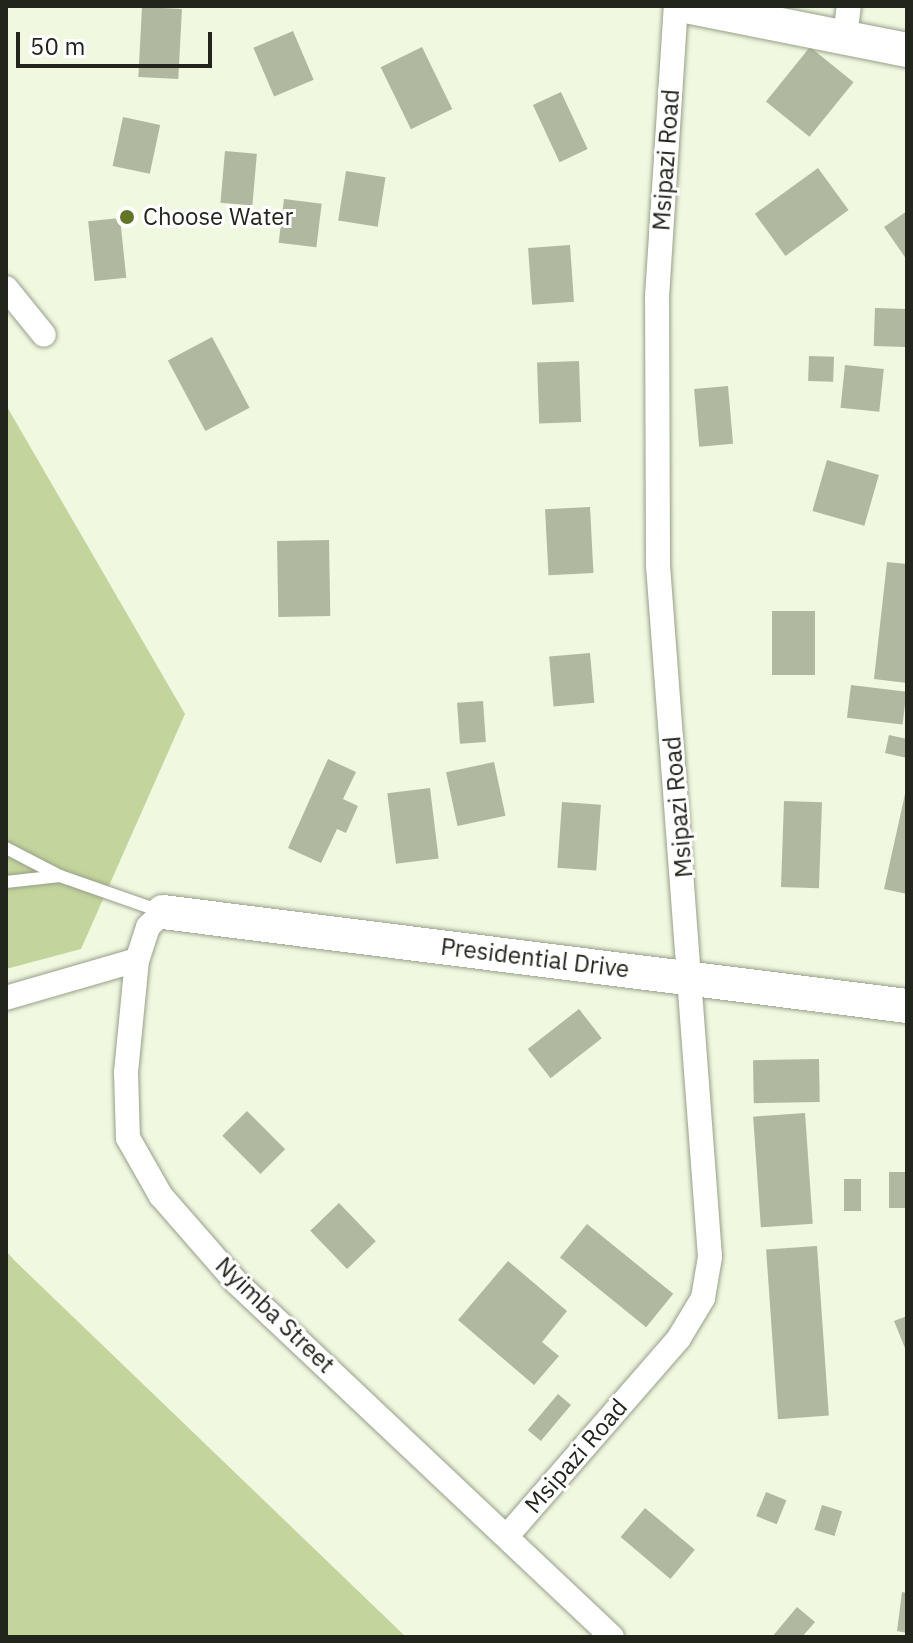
<!DOCTYPE html>
<style>
body{margin:0}
#map{position:relative;width:913px;height:1643px;overflow:hidden;background:#f0f8e0;font-family:"IBM Plex Sans",sans-serif}
div>[style]{position:absolute}
[style*='--x']{left:calc(var(--x)*1px);top:calc(var(--y)*1px);width:calc(var(--w)*1px);rotate:calc(var(--a)*1deg)}
.green>*{inset:0;background:#c3d59c}
.building>*{inset:0;background:#b0b8a0;transform-origin:0 0}
.roads{filter:drop-shadow(0 0 2px #989f89) drop-shadow(0 0 2px #989f89)}
.lane>*{height:12px;margin:-6px;padding:0 6px;transform-origin:6px;border-radius:6px;background:#fff}
.street>*{height:24px;margin:-12px;padding:0 12px;transform-origin:12px;border-radius:12px;background:#fff}
.secondary>*{height:34px;margin:-17px;padding:0 17px;transform-origin:17px;border-radius:17px;background:#fff}
.dots>*{width:22px;height:22px;translate:-50% -50%;box-sizing:border-box;border:4px solid #fff;border-radius:50%}
span{translate:-50% -50%;white-space:nowrap;text-align:center;line-height:1.15;-webkit-text-stroke:6px #fff;paint-order:stroke}
.street-label{font-size:24px;color:#22251c}
.poi-label{font-size:24px;color:#22251c}
.left{translate:0 -50%;text-align:left}
.frame{position:absolute;inset:0;border:8px solid #22251c;pointer-events:none}
.scale{position:absolute;left:16px;top:32px;width:196px;height:36px;box-sizing:border-box;border:4px solid #22251c;border-top:0;padding-left:10px;font-size:24px;line-height:28px;white-space:nowrap;color:#22251c;-webkit-text-stroke:6px #fff;paint-order:stroke}
</style>
<div id="map">
<div class="green">
<div style="clip-path:polygon(6px 405px,185px 714px,81px 949px,6px 969px)"></div>
<div style="clip-path:polygon(6px 1251px,15px 1261px,406px 1637px,6px 1637px)"></div>
</div>
<div class="building">
<div style="left:142px;top:7px;width:40px;height:70px;rotate:3deg"></div>
<div style="left:293px;top:31px;width:53px;height:43px;rotate:67deg"></div>
<div style="left:422px;top:47px;width:69px;height:46px;rotate:64deg"></div>
<div style="left:810px;top:47px;width:56px;height:70px;rotate:39deg"></div>
<div style="left:561px;top:92px;width:63px;height:31px;rotate:65deg"></div>
<div style="left:123px;top:117px;width:38px;height:50px;rotate:12deg"></div>
<div style="left:225px;top:151px;width:32px;height:52px;rotate:5deg"></div>
<div style="left:818px;top:168px;width:52px;height:78px;rotate:54deg"></div>
<div style="left:346px;top:171px;width:40px;height:50px;rotate:9deg"></div>
<div style="left:284px;top:199px;width:38px;height:44px;rotate:7deg"></div>
<div style="clip-path:polygon(907px 211px,907px 260px,884px 227px)"></div>
<div style="left:120px;top:218px;width:60px;height:32px;rotate:84deg"></div>
<div style="left:570px;top:245px;width:57px;height:42px;rotate:86deg"></div>
<div style="left:875px;top:308px;width:32px;height:38px;rotate:2deg"></div>
<div style="left:212px;top:337px;width:80px;height:50px;rotate:62deg"></div>
<div style="left:809px;top:356px;width:25px;height:25px;rotate:2deg"></div>
<div style="left:579px;top:361px;width:61px;height:42px;rotate:88deg"></div>
<div style="left:845px;top:365px;width:39px;height:43px;rotate:6deg"></div>
<div style="left:728px;top:386px;width:58px;height:34px;rotate:85deg"></div>
<div style="left:827px;top:460px;width:54px;height:53px;rotate:16deg"></div>
<div style="left:590px;top:507px;width:66px;height:45px;rotate:87deg"></div>
<div style="left:329px;top:540px;width:76px;height:52px;rotate:89deg"></div>
<div style="clip-path:polygon(887px 562px,907px 564px,907px 683px,874px 679px)"></div>
<div style="left:772px;top:611px;width:43px;height:64px"></div>
<div style="left:590px;top:653px;width:50px;height:41px;rotate:85deg"></div>
<div style="left:851px;top:685px;width:56px;height:33px;rotate:7deg"></div>
<div style="left:483px;top:701px;width:41px;height:26px;rotate:86deg"></div>
<div style="clip-path:polygon(889px 735px,907px 739px,907px 758px,885px 753px)"></div>
<div style="clip-path:polygon(328px 759px,356px 772px,343px 799px,358px 806px,346px 833px,337px 829px,321px 863px,288px 848px)"></div>
<div style="left:494px;top:762px;width:55px;height:49px;rotate:78deg"></div>
<div style="clip-path:polygon(907px 785px,907px 894px,884px 889px)"></div>
<div style="left:430px;top:788px;width:71px;height:43px;rotate:83deg"></div>
<div style="left:784px;top:801px;width:38px;height:86px;rotate:2deg"></div>
<div style="left:562px;top:802px;width:39px;height:66px;rotate:4deg"></div>
<div style="left:579px;top:1009px;width:37px;height:65px;rotate:52deg"></div>
<div style="left:819px;top:1059px;width:43px;height:66px;rotate:89deg"></div>
<div style="left:247px;top:1111px;width:54px;height:35px;rotate:45deg"></div>
<div style="left:805px;top:1113px;width:111px;height:52px;rotate:86deg"></div>
<div style="left:907px;top:1172px;width:36px;height:18px;rotate:90deg"></div>
<div style="left:844px;top:1179px;width:17px;height:32px"></div>
<div style="left:339px;top:1203px;width:53px;height:40px;rotate:46deg"></div>
<div style="left:587px;top:1224px;width:111px;height:43px;rotate:39deg"></div>
<div style="left:817px;top:1246px;width:170px;height:51px;rotate:86deg"></div>
<div style="clip-path:polygon(508px 1261px,567px 1311px,542px 1342px,559px 1356px,534px 1385px,458px 1320px)"></div>
<div style="clip-path:polygon(907px 1316px,907px 1353px,894px 1321px)"></div>
<div style="left:558px;top:1394px;width:17px;height:47px;rotate:40deg"></div>
<div style="left:766px;top:1492px;width:22px;height:26px;rotate:22deg"></div>
<div style="left:822px;top:1505px;width:21px;height:26px;rotate:17deg"></div>
<div style="left:645px;top:1508px;width:65px;height:38px;rotate:40deg"></div>
<div style="clip-path:polygon(902px 1592px,907px 1593px,907px 1633px,897px 1631px)"></div>
<div style="clip-path:polygon(797px 1607px,815px 1622px,802px 1637px,772px 1637px)"></div>
</div>
<div class="roads">
<div class="lane">
<div style="--x:6;--y:848;--w:61;--a:27.4"></div>
<div style="--x:60;--y:876;--w:106;--a:19.3"></div>
<div style="--x:6;--y:882;--w:54;--a:-6.3"></div>
</div>
<div class="street">
<div style="--x:845;--y:37;--w:31;--a:-83"></div>
<div style="--x:6;--y:288;--w:60;--a:51"></div>
<div style="--x:163;--y:912;--w:21;--a:135"></div>
<div style="--x:148;--y:927;--w:35;--a:108"></div>
<div style="--x:137;--y:960;--w:113;--a:95.6"></div>
<div style="--x:126;--y:1072;--w:66;--a:88.3"></div>
<div style="--x:128;--y:1138;--w:67;--a:60.4"></div>
<div style="--x:161;--y:1196;--w:114;--a:48.9"></div>
<div style="--x:236;--y:1282;--w:517;--a:43.35"></div>
<div style="--x:6;--y:998;--w:136;--a:-16.2"></div>
<div style="--x:507;--y:1536;--w:262;--a:-49"></div>
<div style="--x:679;--y:1338;--w:47;--a:-59"></div>
<div style="--x:703;--y:1298;--w:42;--a:-80.3"></div>
<div style="--x:710;--y:1257;--w:694;--a:-94.3"></div>
<div style="--x:658;--y:565;--w:268;--a:-90.2"></div>
<div style="--x:657;--y:297;--w:292;--a:-86.3"></div>
</div>
<div class="secondary">
<div style="--x:685;--y:6;--w:226;--a:11.2"></div>
<div style="--x:163;--y:912;--w:750;--a:7.2"></div>
</div>
</div>
<div class="dots">
<div style="left:127px;top:217px;background:#617524"></div>
</div>
<div class="street-label">
<span style="left:666px;top:160px;rotate:-86deg">Msipazi Road</span>
<span style="left:678px;top:807px;rotate:-95deg">Msipazi Road</span>
<span style="left:535px;top:958px;rotate:7deg">Presidential Drive</span>
<span style="left:275px;top:1315px;rotate:44deg">Nyimba Street</span>
<span style="left:576px;top:1456px;rotate:-49deg">Msipazi Road</span>
</div>
<div class="poi-label">
<span class="left" style="left:143px;top:217px">Choose Water</span>
</div>
<div class="frame"></div>
<div class="scale">50 m</div>
</div>
